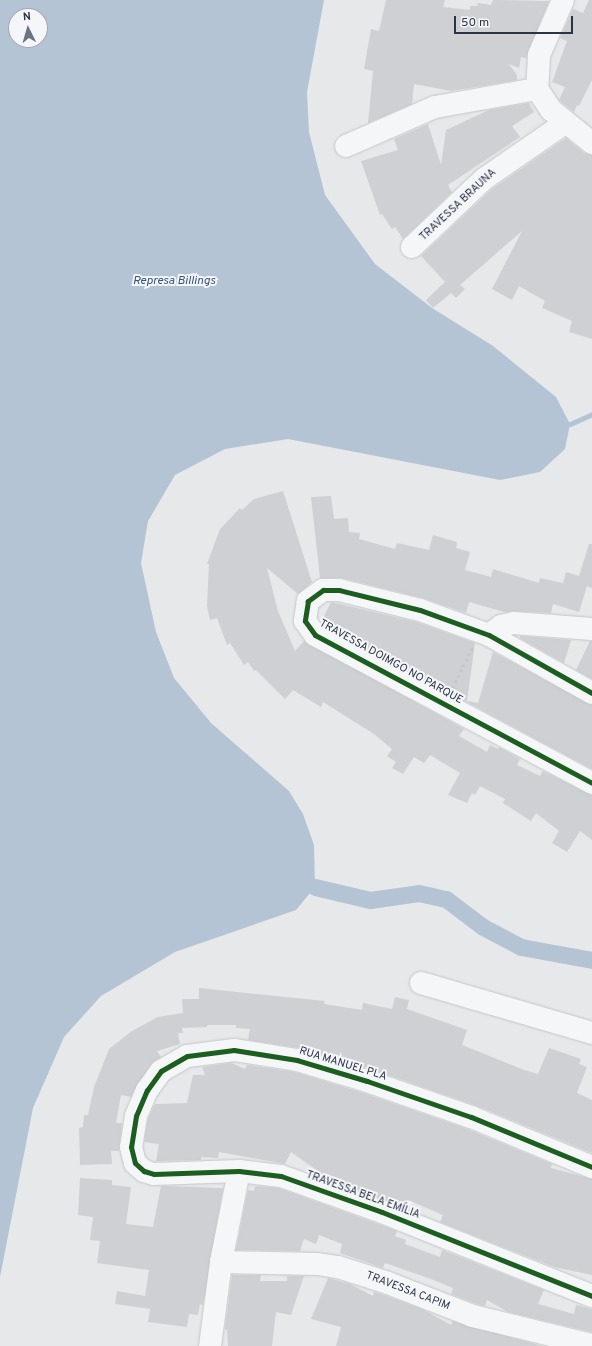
<!DOCTYPE html>
<meta charset="utf-8">
<style>
body{margin:0}
#map{position:relative;width:592px;height:1346px;overflow:hidden;background:#e6e8ea;font-family:Overpass,sans-serif}
div>[style]{position:absolute}
[style*='--x']{left:calc(var(--x)*1px);top:calc(var(--y)*1px);width:calc(var(--w)*1px);rotate:calc(var(--a)*1deg)}
.water>*{inset:0;background:#b4c4d5}
.stream>*{height:5px;margin:-2.5px;padding:0 2.5px;transform-origin:2.5px;border-radius:2.5px;background:#b4c4d5}
.canal>*{height:17px;margin:-8.5px;padding:0 8.5px;transform-origin:8.5px;border-radius:8.5px;background:#b4c4d5}
.building>*{inset:0;background:#ced0d3}
.path>*{height:2.5px;margin-top:-1.25px;transform-origin:0;background:repeating-linear-gradient(90deg,#c5c6ca 0 3px,transparent 0 6px)}
.roads{filter:drop-shadow(0 0 1px #c4c6c8) drop-shadow(0 0 1px #c4c6c8)}
.minor>*{height:22px;margin:-11px;padding:0 11px;transform-origin:11px;border-radius:11px;background:#f5f6f7}
.cycleway>*{height:5px;margin:-2.5px;padding:0 2.5px;transform-origin:2.5px;border-radius:2.5px;background:#1b5e20}
span{translate:-50% -50%;white-space:nowrap;text-align:center;line-height:1.15;-webkit-text-stroke:4px #f4f6f9;paint-order:stroke}
.street-label{font-size:11px;color:#2b3445}
.water-label{font-size:12px;color:#34527a;font-style:italic}
.north{position:absolute;left:8px;top:8px;width:40px;height:40px;box-sizing:border-box;background:#f4f6f9;border:1px solid #a4a8b1;border-radius:50%;rotate:355deg;font-size:11px;font-weight:700;line-height:16px;text-align:center;color:#2b3445}
.north::after{content:'';display:block;margin:auto;width:14px;height:18px;background:#6c737f;clip-path:polygon(50% 0,100% 100%,50% 72%,0 100%)}
.scale{position:absolute;left:454px;top:16px;width:119px;height:18px;box-sizing:border-box;border:2px solid #2b3445;border-top:0;padding-left:5px;font-size:12px;line-height:14px;white-space:nowrap;color:#2b3445;-webkit-text-stroke:3px #f4f6f9;paint-order:stroke}
</style>
<div id="map">
<div class="water">
<div style="clip-path:polygon(evenodd,0 0,324px 0,307px 92px,309px 132px,325px 195px,375px 264px,432px 308px,493px 346px,556px 397px,570px 424px,565px 449px,540px 472px,500px 480px,288px 439px,225px 449px,175px 475px,148px 521px,141px 563px,156px 632px,174px 678px,211px 723px,289px 791px,303px 814px,314px 845px,315px 887px,296px 910px,175px 952px,101px 996px,64px 1037px,33px 1108px,0 1277px,0 0,16px 16px,40px 16px,40px 40px,16px 40px,16px 16px)"></div>
</div>
<div class="stream">
<div style="--x:570;--y:424;--w:24;--a:-24"></div>
</div>
<div class="canal">
<div style="--x:315;--y:887;--w:57;--a:13.3"></div>
<div style="--x:370;--y:900;--w:49;--a:-8.1"></div>
<div style="--x:419;--y:893;--w:28;--a:13"></div>
<div style="--x:446;--y:899;--w:46;--a:37.1"></div>
<div style="--x:483;--y:927;--w:43;--a:27.8"></div>
<div style="--x:521;--y:947;--w:72;--a:10.4"></div>
</div>
<div class="building">
<div style="clip-path:polygon(386px 0,445px 0,443px 7px,470px 10px,470px 6px,477px 6px,478px 3px,491px 5px,493px 0,549px 1px,526px 58px,521px 57px,519px 68px,509px 64px,517px 75px,517px 80px,451px 91px,414px 84px,412px 104px,368px 123px,373px 71px,364px 69px,371px 29px,379px 31px)"></div>
<div style="clip-path:polygon(589px 0,592px 0,592px 80px,579px 106px,577px 105px,574px 112px,559px 100px,565px 87px,552px 82px,567px 41px,560px 38px,573px 9px,583px 13px)"></div>
<div style="clip-path:polygon(529px 103px,534px 112px,512px 126px,520px 137px,448px 185px,452px 192px,403px 239px,395px 227px,392px 229px,382px 214px,380px 215px,361px 161px,398px 150px,394px 139px,428px 124px,441px 165px,446px 130px,489px 110px)"></div>
<div style="clip-path:polygon(566px 138px,584px 153px,592px 155px,592px 339px,569px 332px,572px 321px,542px 308px,545px 301px,519px 286px,512px 300px,492px 289px,522px 231px,460px 285px,465px 289px,456px 298px,451px 293px,433px 308px,426px 300px,445px 282px,421px 256px,492px 189px)"></div>
<div style="clip-path:polygon(283px 491px,312px 582px,298px 594px,267px 568px,278px 611px,295px 651px,304px 641px,464px 729px,459px 736px,487px 752px,490px 745px,498px 749px,499px 747px,520px 759px,517px 765px,540px 776px,543px 771px,592px 795px,592px 840px,580px 831px,567px 852px,552px 843px,559px 831px,536px 813px,531px 821px,503px 803px,505px 799px,480px 786px,475px 795px,472px 793px,467px 803px,448px 795px,460px 773px,430px 755px,424px 763px,414px 757px,403px 774px,392px 768px,396px 762px,387px 756px,392px 749px,374px 734px,323px 702px,321px 707px,293px 690px,285px 699px,256px 670px,254px 671px,248px 662px,244px 665px,230px 643px,227px 645px,217px 618px,210px 620px,207px 606px,209px 564px,207px 564px,220px 529px,240px 508px,242px 510px,254px 499px)"></div>
<div style="clip-path:polygon(331px 496px,334px 519px,348px 518px,349px 532px,360px 533px,359px 539px,395px 549px,397px 543px,429px 550px,433px 535px,457px 542px,456px 548px,470px 552px,465px 570px,491px 577px,493px 569px,539px 583px,540px 578px,563px 583px,566px 572px,579px 576px,589px 544px,592px 544px,592px 588px,587px 586px,579px 612px,553px 604px,551px 613px,515px 611px,504px 612px,469px 602px,466px 613px,423px 598px,342px 578px,320px 578px,311px 497px)"></div>
<div style="clip-path:polygon(331px 602px,416px 622px,475px 643px,467px 701px,478px 703px,493px 652px,592px 705px,592px 769px,323px 625px,321px 622px)"></div>
<div style="clip-path:polygon(520px 636px,571px 640px,564px 663px,520px 638px)"></div>
<div style="clip-path:polygon(590px 641px,592px 641px,592px 679px,576px 670px)"></div>
<div style="clip-path:polygon(199px 988px,325px 1001px,324px 1004px,362px 1010px,363px 1003px,392px 1009px,395px 997px,409px 1000px,407px 1009px,467px 1030px,462px 1045px,524px 1070px,538px 1074px,549px 1048px,581px 1059px,579px 1064px,587px 1067px,577px 1093px,592px 1100px,592px 1153px,475px 1105px,371px 1069px,300px 1048px,248px 1040px,250px 1029px,236px 1028px,236px 1025px,207px 1025px,207px 1027px,182px 1028px,183px 1033px,178px 1033px,180px 1044px,157px 1051px,161px 1057px,151px 1064px,131px 1097px,121px 1095px,116px 1123px,122px 1123px,119px 1151px,111px 1151px,112px 1164px,80px 1165px,79px 1128px,83px 1127px,84px 1115px,88px 1115px,94px 1087px,109px 1049px,132px 1031px,158px 1017px,183px 1013px,182px 999px,199px 999px)"></div>
<div style="clip-path:polygon(231px 1063px,245px 1069px,247px 1065px,294px 1072px,363px 1093px,467px 1129px,552px 1164px,551px 1168px,592px 1179px,592px 1275px,554px 1267px,440px 1222px,443px 1215px,408px 1200px,405px 1208px,332px 1181px,291px 1152px,285px 1164px,219px 1152px,218px 1158px,201px 1157px,201px 1160px,156px 1161px,159px 1144px,144px 1142px,148px 1119px,155px 1104px,187px 1103px,193px 1075px,205px 1075px,202px 1067px)"></div>
<div style="clip-path:polygon(80px 1178px,112px 1180px,112px 1185px,131px 1187px,126px 1224px,153px 1227px,161px 1186px,223px 1188px,203px 1305px,200px 1304px,198px 1315px,189px 1314px,187px 1327px,148px 1322px,150px 1309px,115px 1304px,117px 1291px,145px 1296px,149px 1270px,97px 1263px,100px 1241px,90px 1240px,93px 1217px,78px 1215px)"></div>
<div style="clip-path:polygon(255px 1186px,278px 1188px,378px 1224px,397px 1231px,395px 1236px,406px 1240px,405px 1244px,440px 1257px,442px 1250px,544px 1290px,538px 1304px,574px 1314px,576px 1305px,592px 1309px,592px 1332px,508px 1312px,487px 1300px,485px 1306px,477px 1304px,451px 1294px,453px 1288px,431px 1279px,385px 1263px,383px 1268px,340px 1253px,342px 1244px,319px 1235px,316px 1244px,304px 1239px,300px 1251px,236px 1250px,248px 1190px,254px 1191px)"></div>
<div style="clip-path:polygon(232px 1275px,261px 1275px,260px 1281px,287px 1281px,287px 1276px,304px 1276px,291px 1315px,276px 1312px,272px 1346px,228px 1346px,227px 1330px,225px 1329px)"></div>
<div style="clip-path:polygon(328px 1278px,350px 1284px,373px 1296px,374px 1292px,384px 1295px,424px 1310px,451px 1325px,453px 1321px,542px 1346px,336px 1346px,341px 1327px,311px 1319px)"></div>
</div>
<div class="path">
<div style="--x:452;--y:688;--w:45;--a:-63.4"></div>
</div>
<div class="roads">
<div class="minor">
<div style="--x:563;--y:0;--w:60;--a:113.6"></div>
<div style="--x:539;--y:55;--w:34;--a:93"></div>
<div style="--x:537;--y:89;--w:25;--a:56"></div>
<div style="--x:551;--y:110;--w:53;--a:38.8"></div>
<div style="--x:346;--y:146;--w:97;--a:-23.7"></div>
<div style="--x:435;--y:107;--w:104;--a:-10"></div>
<div style="--x:412;--y:247;--w:99;--a:-43.4"></div>
<div style="--x:484;--y:179;--w:98;--a:-34.7"></div>
<div style="--x:489;--y:635;--w:15;--a:-37"></div>
<div style="--x:501;--y:626;--w:13;--a:-13"></div>
<div style="--x:514;--y:623;--w:78;--a:4.4"></div>
<div style="--x:592;--y:693;--w:118;--a:-150.6"></div>
<div style="--x:489;--y:635;--w:73;--a:-160.1"></div>
<div style="--x:420;--y:610;--w:83;--a:-166.1"></div>
<div style="--x:339;--y:590;--w:16;--a:180"></div>
<div style="--x:323;--y:590;--w:19;--a:144"></div>
<div style="--x:308;--y:601;--w:20;--a:99"></div>
<div style="--x:305;--y:621;--w:17;--a:54"></div>
<div style="--x:315;--y:635;--w:314;--a:28.1"></div>
<div style="--x:421;--y:983;--w:178;--a:16.3"></div>
<div style="--x:592;--y:1167;--w:131;--a:-157.5"></div>
<div style="--x:471;--y:1117;--w:110;--a:-160.9"></div>
<div style="--x:367;--y:1081;--w:73;--a:-163.3"></div>
<div style="--x:297;--y:1060;--w:64;--a:-171"></div>
<div style="--x:234;--y:1050;--w:47;--a:172.7"></div>
<div style="--x:187;--y:1056;--w:30;--a:150"></div>
<div style="--x:161;--y:1071;--w:24;--a:126"></div>
<div style="--x:147;--y:1090;--w:28;--a:113"></div>
<div style="--x:136;--y:1116;--w:31;--a:99"></div>
<div style="--x:131;--y:1147;--w:16;--a:76"></div>
<div style="--x:135;--y:1163;--w:12;--a:42"></div>
<div style="--x:144;--y:1171;--w:10;--a:17"></div>
<div style="--x:154;--y:1174;--w:85;--a:-2"></div>
<div style="--x:239;--y:1171;--w:42;--a:6.8"></div>
<div style="--x:281;--y:1176;--w:107;--a:19.6"></div>
<div style="--x:382;--y:1212;--w:226;--a:21.8"></div>
<div style="--x:221;--y:1262;--w:97;--a:1.2"></div>
<div style="--x:318;--y:1264;--w:20;--a:9"></div>
<div style="--x:338;--y:1267;--w:52;--a:17.7"></div>
<div style="--x:388;--y:1283;--w:91;--a:21.2"></div>
<div style="--x:473;--y:1316;--w:122;--a:13.7"></div>
<div style="--x:210;--y:1346;--w:85;--a:-82.5"></div>
<div style="--x:221;--y:1262;--w:93;--a:-78.8"></div>
</div>
</div>
<div class="cycleway">
<div style="--x:592;--y:693;--w:118;--a:-150.6"></div>
<div style="--x:489;--y:635;--w:73;--a:-160.1"></div>
<div style="--x:420;--y:610;--w:83;--a:-166.1"></div>
<div style="--x:339;--y:590;--w:16;--a:180"></div>
<div style="--x:323;--y:590;--w:19;--a:144"></div>
<div style="--x:308;--y:601;--w:20;--a:99"></div>
<div style="--x:305;--y:621;--w:17;--a:54"></div>
<div style="--x:315;--y:635;--w:314;--a:28.1"></div>
<div style="--x:592;--y:1167;--w:131;--a:-157.5"></div>
<div style="--x:471;--y:1117;--w:110;--a:-160.9"></div>
<div style="--x:367;--y:1081;--w:73;--a:-163.3"></div>
<div style="--x:297;--y:1060;--w:64;--a:-171"></div>
<div style="--x:234;--y:1050;--w:47;--a:172.7"></div>
<div style="--x:187;--y:1056;--w:30;--a:150"></div>
<div style="--x:161;--y:1071;--w:24;--a:126"></div>
<div style="--x:147;--y:1090;--w:28;--a:113"></div>
<div style="--x:136;--y:1116;--w:31;--a:99"></div>
<div style="--x:131;--y:1147;--w:16;--a:76"></div>
<div style="--x:135;--y:1163;--w:12;--a:42"></div>
<div style="--x:144;--y:1171;--w:10;--a:17"></div>
<div style="--x:154;--y:1174;--w:85;--a:-2"></div>
<div style="--x:239;--y:1171;--w:42;--a:6.8"></div>
<div style="--x:281;--y:1176;--w:107;--a:19.6"></div>
<div style="--x:382;--y:1212;--w:226;--a:21.8"></div>
</div>
<div class="street-label">
<span style="left:458px;top:205px;rotate:-43deg">TRAVESSA BRAUNA</span>
<span style="left:391px;top:662px;rotate:29deg">TRAVESSA DOIMGO NO PARQUE</span>
<span style="left:343px;top:1064px;rotate:17deg">RUA MANUEL PLA</span>
<span style="left:363px;top:1195px;rotate:20deg">TRAVESSA BELA EMÍLIA</span>
<span style="left:408px;top:1291px;rotate:21deg">TRAVESSA CAPIM</span>
</div>
<div class="water-label">
<span style="left:174px;top:282px">Represa Billings</span>
</div>
<div class="north">N</div>
<div class="scale">50 m</div>
</div>
